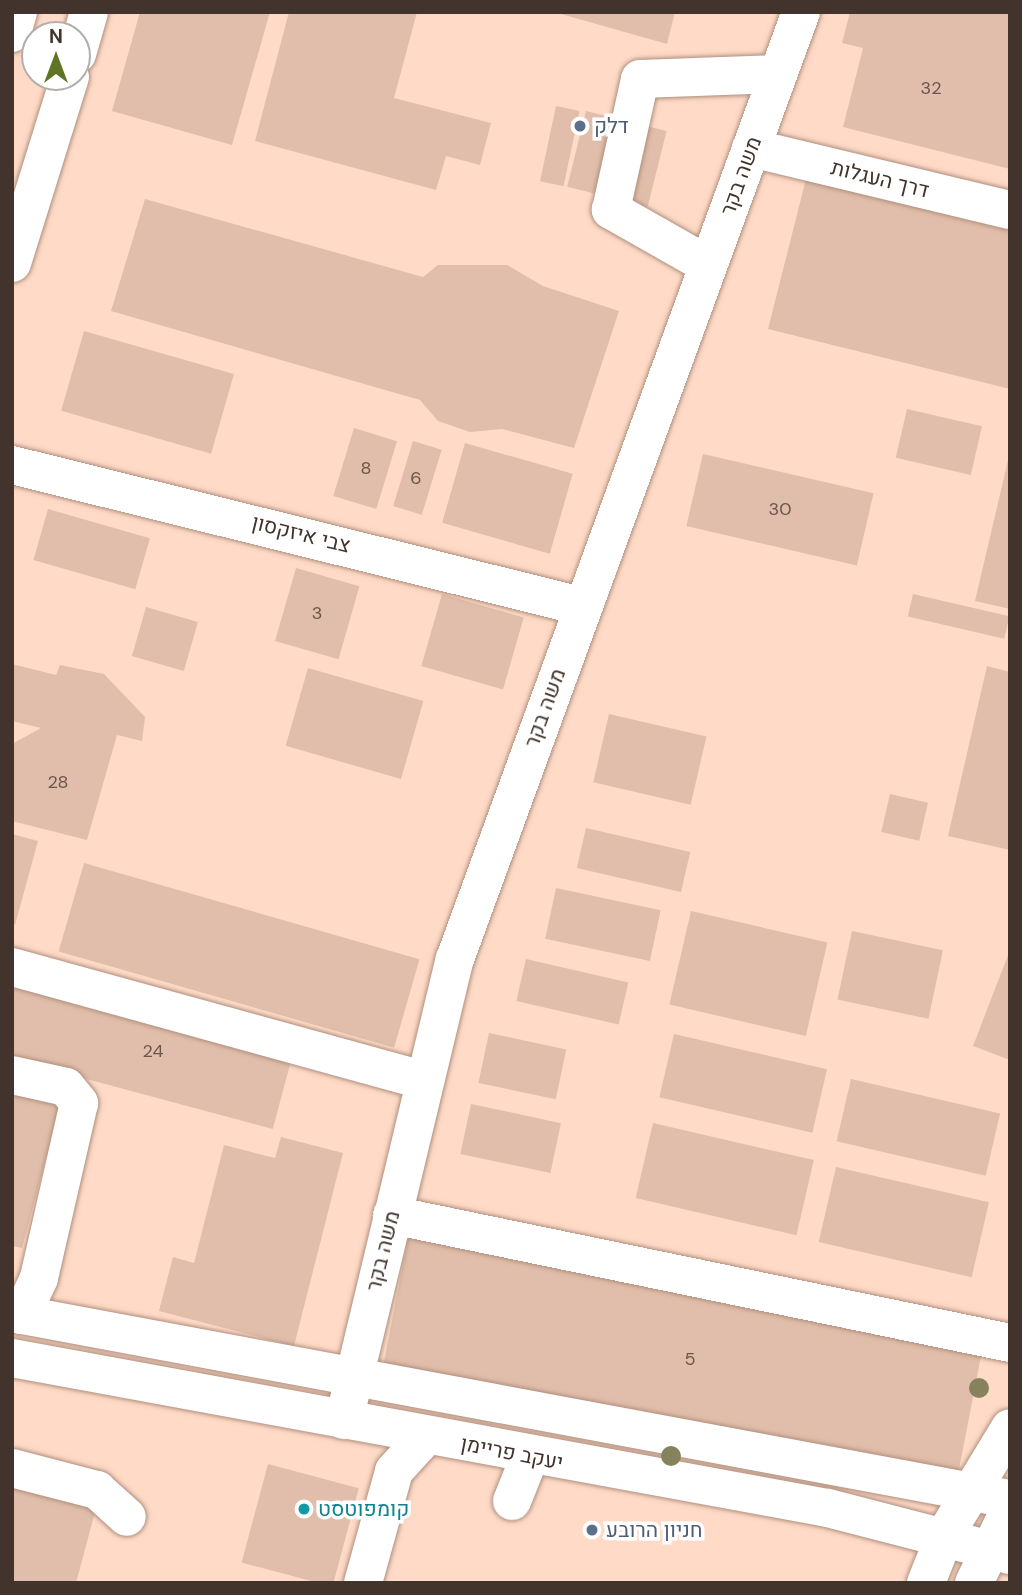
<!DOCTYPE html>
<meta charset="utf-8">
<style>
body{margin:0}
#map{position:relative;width:1022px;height:1595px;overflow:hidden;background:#fedac7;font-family:"DM Sans",Heebo,sans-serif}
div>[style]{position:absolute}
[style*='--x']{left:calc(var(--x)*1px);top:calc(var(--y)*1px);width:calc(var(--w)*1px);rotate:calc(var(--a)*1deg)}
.building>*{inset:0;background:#e1beab;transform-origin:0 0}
.roads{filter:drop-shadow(0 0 2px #b08f7d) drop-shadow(0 0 2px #b08f7d)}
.minor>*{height:38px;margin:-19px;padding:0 19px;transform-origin:19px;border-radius:19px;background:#fff}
.major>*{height:38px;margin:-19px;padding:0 19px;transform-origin:19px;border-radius:19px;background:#fff}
.trees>*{width:20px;height:20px;margin:-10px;border-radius:50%;background:#87825e}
.dots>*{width:19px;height:19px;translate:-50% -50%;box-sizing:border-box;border:4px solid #fff;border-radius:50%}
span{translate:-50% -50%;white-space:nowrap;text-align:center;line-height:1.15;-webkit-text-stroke:7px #fff;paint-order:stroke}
.number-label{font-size:18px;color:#6a564c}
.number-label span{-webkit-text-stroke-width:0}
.service-label{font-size:21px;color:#4e5e75}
.left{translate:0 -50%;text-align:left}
.street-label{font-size:21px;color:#42342c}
.culture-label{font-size:21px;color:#0d838f}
.frame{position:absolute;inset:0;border:14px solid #42342c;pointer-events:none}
.north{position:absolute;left:21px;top:21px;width:70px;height:70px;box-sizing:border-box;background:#fff;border:2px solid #b3aeab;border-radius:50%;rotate:0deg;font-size:19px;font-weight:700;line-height:28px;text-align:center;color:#42342c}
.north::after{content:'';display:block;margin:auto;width:24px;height:32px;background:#5f7424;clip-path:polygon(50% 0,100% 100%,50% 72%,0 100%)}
</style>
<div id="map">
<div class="building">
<div style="clip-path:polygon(140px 12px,270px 12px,232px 145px,112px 111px)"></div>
<div style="clip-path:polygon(289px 12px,417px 12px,394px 98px,491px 123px,480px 165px,446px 156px,436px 190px,255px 141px)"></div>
<div style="clip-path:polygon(554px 12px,675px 12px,667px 44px)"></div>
<div style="clip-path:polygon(850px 12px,1010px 12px,1010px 169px,843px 127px,863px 48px,842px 43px)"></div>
<div style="left:556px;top:106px;width:24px;height:77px;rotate:12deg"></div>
<div style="left:586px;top:111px;width:83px;height:78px;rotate:14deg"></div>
<div style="clip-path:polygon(806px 179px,1010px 230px,1010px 389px,768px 329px)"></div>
<div style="clip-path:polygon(145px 199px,423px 277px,438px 265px,507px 265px,543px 286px,619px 311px,574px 448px,502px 429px,470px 432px,438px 421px,420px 400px,111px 311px)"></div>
<div style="left:84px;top:331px;width:156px;height:83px;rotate:16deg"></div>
<div style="left:907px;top:409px;width:77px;height:50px;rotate:13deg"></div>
<div style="left:354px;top:428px;width:45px;height:71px;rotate:17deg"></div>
<div style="left:413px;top:441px;width:30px;height:68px;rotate:17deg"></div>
<div style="left:465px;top:443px;width:112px;height:83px;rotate:16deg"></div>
<div style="left:703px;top:454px;width:175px;height:74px;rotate:13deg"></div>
<div style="clip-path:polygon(1009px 456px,1010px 456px,1010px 609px,975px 601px)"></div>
<div style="left:48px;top:509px;width:106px;height:53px;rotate:16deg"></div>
<div style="left:296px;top:568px;width:66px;height:76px;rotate:16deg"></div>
<div style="left:442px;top:594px;width:85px;height:75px;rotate:16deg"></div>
<div style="left:913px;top:594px;width:99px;height:23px;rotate:13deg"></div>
<div style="left:146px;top:607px;width:54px;height:51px;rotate:16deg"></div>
<div style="clip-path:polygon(12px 664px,56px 675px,60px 665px,104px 674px,145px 717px,142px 741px,117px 735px,87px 840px,12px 821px,12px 744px,41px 728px,12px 721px)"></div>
<div style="clip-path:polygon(987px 666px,1010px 672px,1010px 850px,948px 836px)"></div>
<div style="left:308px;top:668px;width:120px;height:81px;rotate:16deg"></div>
<div style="left:609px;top:714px;width:100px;height:70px;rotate:13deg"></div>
<div style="left:890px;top:794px;width:39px;height:39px;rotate:13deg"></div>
<div style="left:586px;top:828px;width:107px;height:41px;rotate:13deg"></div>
<div style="clip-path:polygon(12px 834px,38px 841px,15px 925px,12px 924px)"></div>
<div style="left:84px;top:863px;width:349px;height:92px;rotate:16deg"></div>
<div style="left:556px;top:888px;width:107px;height:52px;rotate:12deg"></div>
<div style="left:691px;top:911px;width:140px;height:96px;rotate:13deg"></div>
<div style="left:852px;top:931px;width:93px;height:70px;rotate:12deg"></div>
<div style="clip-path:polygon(1010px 950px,1010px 1060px,973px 1046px)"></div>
<div style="left:526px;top:959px;width:105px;height:43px;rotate:13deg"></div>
<div style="left:12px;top:970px;width:293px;height:86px;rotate:15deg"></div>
<div style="left:489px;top:1033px;width:79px;height:51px;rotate:12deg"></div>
<div style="left:674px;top:1034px;width:157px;height:65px;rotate:13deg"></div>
<div style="left:851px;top:1079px;width:153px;height:64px;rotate:13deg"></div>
<div style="clip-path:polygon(12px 1088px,62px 1098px,22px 1248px,12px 1246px)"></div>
<div style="left:471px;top:1104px;width:92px;height:51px;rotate:12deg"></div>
<div style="left:653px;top:1123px;width:165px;height:77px;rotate:13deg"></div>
<div style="clip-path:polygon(281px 1137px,343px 1153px,294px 1346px,159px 1311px,173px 1257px,194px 1263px,224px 1145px,275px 1158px)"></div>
<div style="left:836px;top:1167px;width:157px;height:77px;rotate:13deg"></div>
<div style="left:408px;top:1238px;width:585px;height:128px;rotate:11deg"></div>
<div style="left:268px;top:1464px;width:94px;height:102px;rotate:15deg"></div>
<div style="clip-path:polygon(12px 1478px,98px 1501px,76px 1583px,12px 1583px)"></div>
</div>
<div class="roads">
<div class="minor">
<div style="--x:77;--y:54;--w:44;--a:-74.1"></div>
<div style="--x:751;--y:148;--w:266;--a:13.5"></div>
<div style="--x:12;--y:263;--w:195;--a:-72.7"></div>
<div style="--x:708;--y:265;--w:112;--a:-150.4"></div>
<div style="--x:611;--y:210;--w:134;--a:-77.5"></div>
<div style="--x:640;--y:79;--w:138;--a:-2.1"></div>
<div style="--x:12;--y:465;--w:586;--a:13.92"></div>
<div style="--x:12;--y:967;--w:428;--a:15.4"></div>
<div style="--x:12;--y:1075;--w:55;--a:12.5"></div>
<div style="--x:66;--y:1087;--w:21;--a:51"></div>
<div style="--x:79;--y:1103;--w:180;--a:102.9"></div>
<div style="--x:39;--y:1278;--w:41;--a:114.7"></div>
<div style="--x:392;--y:1215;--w:631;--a:11.7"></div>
<div style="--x:344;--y:1420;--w:474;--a:-76.5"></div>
<div style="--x:455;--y:959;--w:1008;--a:-69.93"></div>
<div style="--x:12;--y:1468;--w:88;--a:14.5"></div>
<div style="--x:97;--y:1490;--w:40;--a:42"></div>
<div style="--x:512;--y:1501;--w:48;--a:-68.2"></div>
<div style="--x:363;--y:1583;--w:116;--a:-74.5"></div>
<div style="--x:394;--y:1471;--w:46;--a:-47.6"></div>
<div style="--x:926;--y:1583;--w:52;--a:-68.4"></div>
<div style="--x:945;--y:1535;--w:125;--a:-58.7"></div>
<div style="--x:974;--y:1583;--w:82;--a:-64.1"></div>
</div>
<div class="major">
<div style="--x:12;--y:33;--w:22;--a:-74"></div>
<div style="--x:12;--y:1313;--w:1015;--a:10.56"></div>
<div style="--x:12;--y:1358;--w:830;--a:10.42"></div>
<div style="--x:828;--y:1508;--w:188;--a:14.5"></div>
</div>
</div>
<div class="trees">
<div style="left:979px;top:1388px"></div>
<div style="left:671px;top:1456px"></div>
</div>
<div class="dots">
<div style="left:580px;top:126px;background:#5c6f8a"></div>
<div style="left:304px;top:1509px;background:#0f9aa8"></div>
<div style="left:592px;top:1530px;background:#5c6f8a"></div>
</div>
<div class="number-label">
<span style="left:931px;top:88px">32</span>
<span style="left:366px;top:468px">8</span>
<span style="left:416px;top:478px">6</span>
<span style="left:780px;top:509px">30</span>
<span style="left:317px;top:613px">3</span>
<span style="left:58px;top:782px">28</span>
<span style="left:153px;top:1051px">24</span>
<span style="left:690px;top:1359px">5</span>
</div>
<div class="service-label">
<span class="left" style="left:594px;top:126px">דלק</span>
<span class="left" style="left:606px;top:1530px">חניון הרובע</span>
</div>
<div class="street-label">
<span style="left:741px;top:176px;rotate:-70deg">משה בקר</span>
<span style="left:880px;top:179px;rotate:14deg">דרך העגלות</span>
<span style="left:301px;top:534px;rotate:14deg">צבי איזקסון</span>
<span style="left:545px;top:708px;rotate:-70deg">משה בקר</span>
<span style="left:383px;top:1251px;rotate:-76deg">משה בקר</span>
<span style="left:512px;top:1453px;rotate:11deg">יעקב פריימן</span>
</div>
<div class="culture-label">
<span class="left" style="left:318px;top:1509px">קומפוטסט</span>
</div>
<div class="frame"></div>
<div class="north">N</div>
</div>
